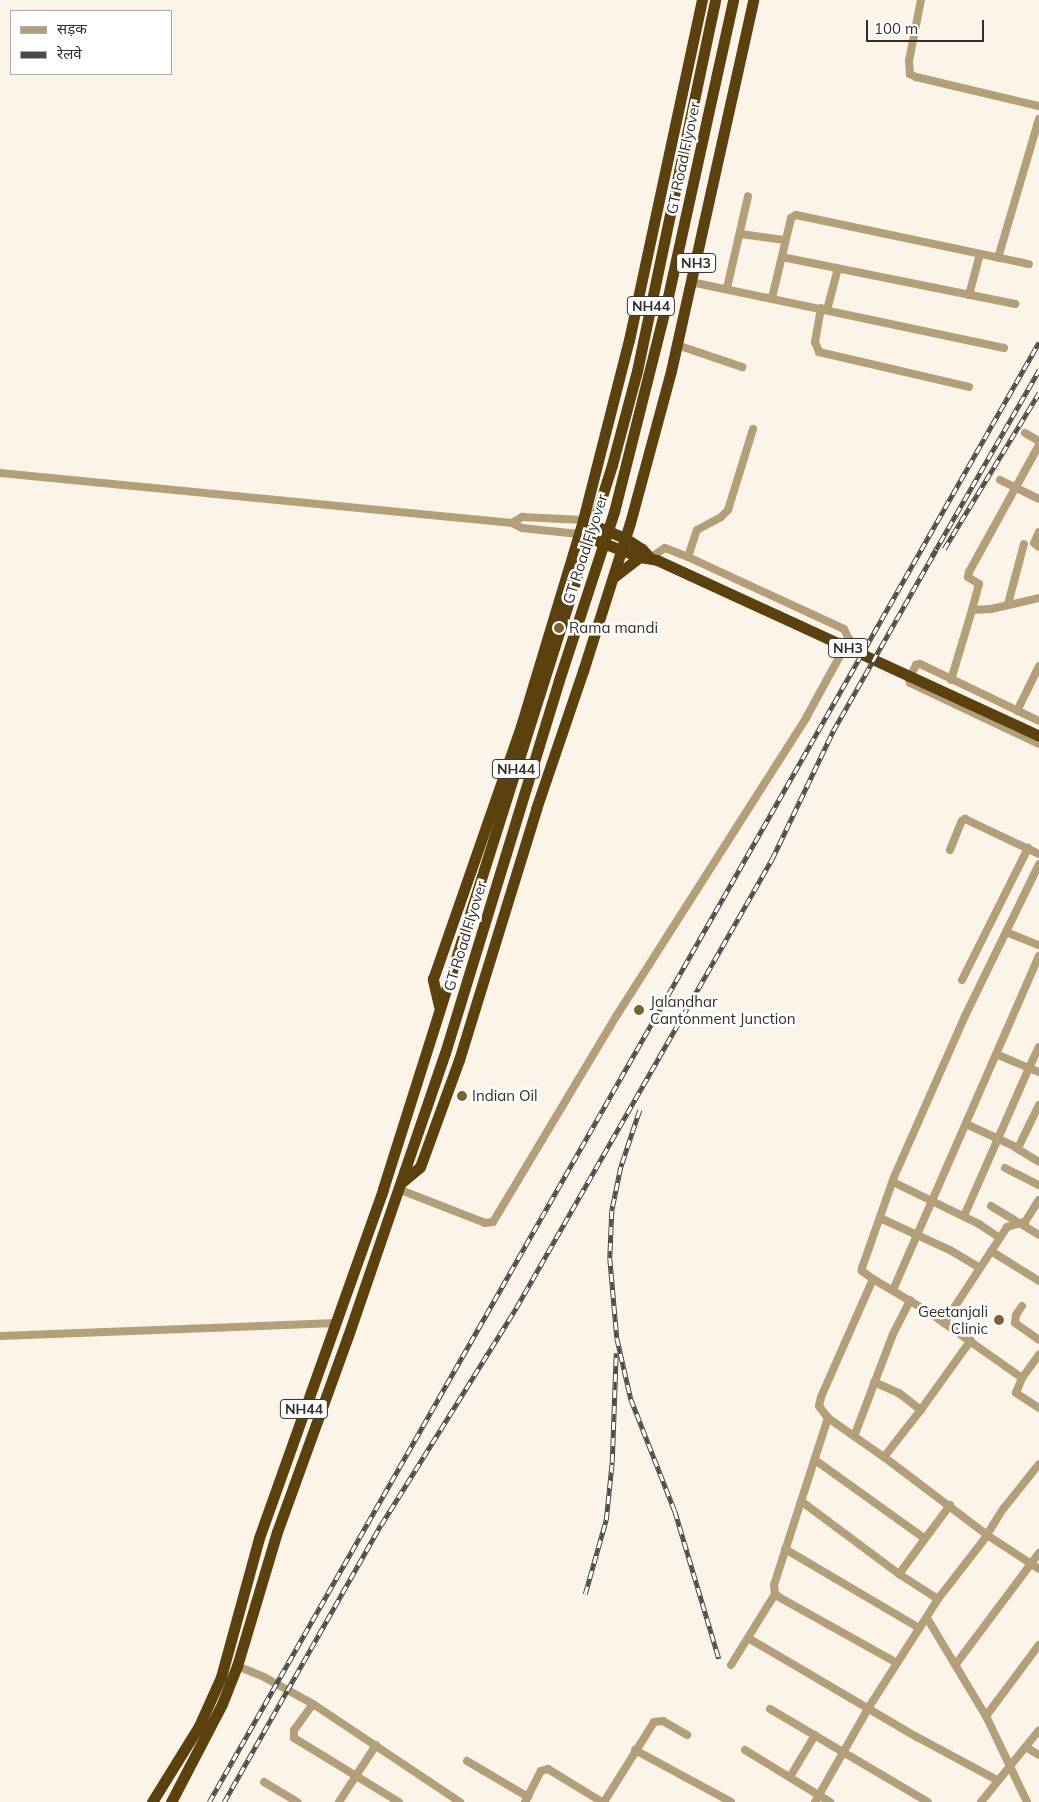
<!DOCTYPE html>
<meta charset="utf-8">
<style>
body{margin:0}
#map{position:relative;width:1039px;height:1802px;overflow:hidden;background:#fcf4e8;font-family:Mulish,"Noto Sans Devanagari",sans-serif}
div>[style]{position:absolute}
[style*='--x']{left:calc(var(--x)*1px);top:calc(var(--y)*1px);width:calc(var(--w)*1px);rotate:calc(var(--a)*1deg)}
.minor>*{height:8px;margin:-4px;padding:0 4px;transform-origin:4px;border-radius:4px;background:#b49f7b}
.highway>*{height:11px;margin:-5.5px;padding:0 5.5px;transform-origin:5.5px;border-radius:5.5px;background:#5b410e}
.rail>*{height:4.5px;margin-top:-2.25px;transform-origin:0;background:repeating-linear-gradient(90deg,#fff 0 8px,#4e4a44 0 16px);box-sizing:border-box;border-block:1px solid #4e4a44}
.dots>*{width:14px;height:14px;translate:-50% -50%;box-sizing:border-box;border:2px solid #fff;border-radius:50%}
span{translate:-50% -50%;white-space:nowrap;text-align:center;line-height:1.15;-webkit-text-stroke:5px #fff;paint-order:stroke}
.shield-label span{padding:1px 4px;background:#fff;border:1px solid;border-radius:4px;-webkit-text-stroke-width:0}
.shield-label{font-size:14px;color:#33302b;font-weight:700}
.street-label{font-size:15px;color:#33302b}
.poi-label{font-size:15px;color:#33302b}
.left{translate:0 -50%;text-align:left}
.right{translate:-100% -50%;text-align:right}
.legend{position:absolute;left:10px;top:10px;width:162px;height:65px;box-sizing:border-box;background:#fff;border:1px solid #adacaa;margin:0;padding:6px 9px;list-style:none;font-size:15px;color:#33302b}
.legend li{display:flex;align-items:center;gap:10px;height:25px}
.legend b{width:25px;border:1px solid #adacaa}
.scale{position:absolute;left:866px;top:20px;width:118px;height:22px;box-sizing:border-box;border:2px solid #33302b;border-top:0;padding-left:6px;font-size:15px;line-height:18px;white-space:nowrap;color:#33302b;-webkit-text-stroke:4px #fff;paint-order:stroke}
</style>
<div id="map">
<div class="minor">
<div style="--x:921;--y:0;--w:62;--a:101.1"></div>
<div style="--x:909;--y:61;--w:13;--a:86"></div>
<div style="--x:910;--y:74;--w:7;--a:27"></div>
<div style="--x:916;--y:77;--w:126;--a:13.3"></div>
<div style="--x:741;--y:234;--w:43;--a:7.9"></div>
<div style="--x:782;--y:257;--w:238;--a:11.4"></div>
<div style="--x:998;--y:258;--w:145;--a:-73.6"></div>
<div style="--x:691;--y:282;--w:320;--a:11.9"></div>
<div style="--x:727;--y:288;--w:94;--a:-77.1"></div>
<div style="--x:969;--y:295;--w:42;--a:-75"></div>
<div style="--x:772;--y:298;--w:82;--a:-76.6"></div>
<div style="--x:791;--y:218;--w:6;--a:-31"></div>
<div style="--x:796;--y:215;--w:238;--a:11.9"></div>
<div style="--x:821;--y:308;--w:35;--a:100"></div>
<div style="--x:815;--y:342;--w:11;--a:68"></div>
<div style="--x:819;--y:352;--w:154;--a:13.1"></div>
<div style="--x:827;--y:310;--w:43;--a:-75.3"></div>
<div style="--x:677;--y:345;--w:69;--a:18.7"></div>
<div style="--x:1025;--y:433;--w:16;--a:30"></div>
<div style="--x:0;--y:473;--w:514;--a:5.58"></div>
<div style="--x:512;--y:523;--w:11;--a:27"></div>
<div style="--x:522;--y:528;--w:57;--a:6"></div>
<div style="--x:1000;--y:480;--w:43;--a:26"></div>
<div style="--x:512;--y:523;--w:12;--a:-31"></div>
<div style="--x:522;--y:517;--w:61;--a:2.8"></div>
<div style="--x:1039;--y:532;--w:12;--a:114"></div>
<div style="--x:1034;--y:543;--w:6;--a:39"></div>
<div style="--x:650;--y:558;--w:18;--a:-34"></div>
<div style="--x:665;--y:548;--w:25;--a:21"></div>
<div style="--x:1008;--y:604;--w:62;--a:-75.1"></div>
<div style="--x:972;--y:610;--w:27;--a:-75"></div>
<div style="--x:979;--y:584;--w:13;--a:-148"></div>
<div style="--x:968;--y:577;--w:5;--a:-79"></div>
<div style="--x:969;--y:572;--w:145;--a:-61.1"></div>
<div style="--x:951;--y:680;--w:73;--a:-73.3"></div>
<div style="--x:972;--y:610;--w:19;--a:-3"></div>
<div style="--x:991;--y:609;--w:49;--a:-12.9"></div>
<div style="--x:1017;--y:711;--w:50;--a:-63.9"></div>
<div style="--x:1039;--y:721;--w:132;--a:-154.4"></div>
<div style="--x:920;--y:664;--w:4;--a:166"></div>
<div style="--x:916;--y:665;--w:16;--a:117"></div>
<div style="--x:909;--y:679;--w:4;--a:76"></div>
<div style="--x:910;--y:683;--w:143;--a:25.3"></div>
<div style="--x:950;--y:850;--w:31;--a:-68"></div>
<div style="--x:962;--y:821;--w:4;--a:-34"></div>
<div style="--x:965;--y:819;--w:82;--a:25.3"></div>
<div style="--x:1006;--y:932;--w:35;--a:22"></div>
<div style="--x:962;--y:980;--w:148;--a:-63.4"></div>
<div style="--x:996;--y:1054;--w:36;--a:23"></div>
<div style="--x:1029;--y:1068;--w:23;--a:-65"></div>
<div style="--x:966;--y:1124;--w:57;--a:24.8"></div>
<div style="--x:1018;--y:1148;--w:48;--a:-64"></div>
<div style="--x:1016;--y:1148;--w:27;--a:31"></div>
<div style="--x:1005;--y:1168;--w:38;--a:27"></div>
<div style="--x:893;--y:1182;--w:96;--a:26"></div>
<div style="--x:979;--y:1224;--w:25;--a:34"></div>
<div style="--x:398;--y:1189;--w:93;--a:21.3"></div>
<div style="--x:485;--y:1223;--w:8;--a:-7"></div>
<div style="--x:493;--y:1222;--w:241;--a:-59.1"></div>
<div style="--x:617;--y:1015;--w:352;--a:-57.5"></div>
<div style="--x:806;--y:718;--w:90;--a:-61.4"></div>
<div style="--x:849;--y:639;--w:11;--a:-117"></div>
<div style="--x:844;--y:629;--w:172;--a:-155.2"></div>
<div style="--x:688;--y:557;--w:28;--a:-72"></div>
<div style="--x:697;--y:530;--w:27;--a:-28"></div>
<div style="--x:721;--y:517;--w:10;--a:-45"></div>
<div style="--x:728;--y:510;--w:85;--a:-72.8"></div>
<div style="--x:991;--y:1206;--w:56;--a:31.1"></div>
<div style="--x:964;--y:1216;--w:162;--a:-66.3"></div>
<div style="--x:1029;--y:1068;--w:11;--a:22"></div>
<div style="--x:880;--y:1218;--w:77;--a:24.6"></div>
<div style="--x:950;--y:1250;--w:35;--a:31"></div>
<div style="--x:991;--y:1251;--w:57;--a:32"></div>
<div style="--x:873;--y:1279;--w:63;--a:30.7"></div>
<div style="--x:927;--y:1311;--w:116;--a:35.2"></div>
<div style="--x:1022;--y:1378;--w:29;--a:-54"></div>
<div style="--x:893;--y:1290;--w:365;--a:-66.4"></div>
<div style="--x:1022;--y:1306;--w:11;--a:124"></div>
<div style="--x:1016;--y:1315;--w:8;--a:97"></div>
<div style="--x:1015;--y:1323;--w:29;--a:35"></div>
<div style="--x:944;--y:1323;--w:115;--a:-56.7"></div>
<div style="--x:1007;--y:1227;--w:19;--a:-16"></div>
<div style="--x:1025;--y:1222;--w:26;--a:-58"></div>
<div style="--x:0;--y:1336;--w:336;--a:-2.2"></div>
<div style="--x:1022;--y:1378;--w:16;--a:112"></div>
<div style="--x:1016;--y:1393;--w:27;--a:33"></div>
<div style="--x:874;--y:1382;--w:27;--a:24"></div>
<div style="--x:899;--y:1393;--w:28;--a:38"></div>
<div style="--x:828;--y:1418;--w:68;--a:34.9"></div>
<div style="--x:884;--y:1457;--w:58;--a:-52"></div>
<div style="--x:920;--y:1411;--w:87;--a:-54.3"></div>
<div style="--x:855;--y:1434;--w:107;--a:-69.2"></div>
<div style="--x:893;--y:1334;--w:38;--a:-63"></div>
<div style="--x:884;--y:1457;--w:129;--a:37.1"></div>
<div style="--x:987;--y:1535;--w:62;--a:33.2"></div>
<div style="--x:815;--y:1460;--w:134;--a:35.6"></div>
<div style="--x:801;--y:1501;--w:122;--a:36.7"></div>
<div style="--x:899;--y:1574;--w:46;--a:32.7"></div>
<div style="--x:785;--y:1549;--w:156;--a:30.5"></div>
<div style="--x:899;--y:1574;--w:86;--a:-53.5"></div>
<div style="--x:927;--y:1618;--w:114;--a:59"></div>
<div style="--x:986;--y:1716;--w:95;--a:64.5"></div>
<div style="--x:748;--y:1638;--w:196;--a:30.4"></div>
<div style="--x:917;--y:1737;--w:91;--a:28.3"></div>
<div style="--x:897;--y:1663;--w:135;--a:-150.8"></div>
<div style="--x:779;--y:1597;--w:5;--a:-143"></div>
<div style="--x:775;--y:1594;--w:9;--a:-96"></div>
<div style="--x:774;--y:1585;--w:176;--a:-72.1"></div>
<div style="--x:828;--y:1418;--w:15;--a:-127"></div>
<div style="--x:819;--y:1406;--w:9;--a:-77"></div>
<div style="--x:821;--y:1397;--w:129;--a:-66.2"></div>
<div style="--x:873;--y:1279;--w:14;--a:-144"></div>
<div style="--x:862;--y:1271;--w:3;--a:-90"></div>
<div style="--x:862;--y:1268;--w:96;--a:-70.6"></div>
<div style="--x:894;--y:1177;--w:176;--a:-66.2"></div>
<div style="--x:965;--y:1016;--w:169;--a:-64"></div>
<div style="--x:956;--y:1664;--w:139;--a:-53.2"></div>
<div style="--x:731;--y:1665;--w:84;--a:-58.2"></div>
<div style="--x:237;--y:1666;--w:29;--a:22"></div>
<div style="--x:264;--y:1677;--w:56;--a:28.9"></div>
<div style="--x:313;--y:1704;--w:177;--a:33.7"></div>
<div style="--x:313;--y:1704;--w:32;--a:126"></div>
<div style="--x:294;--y:1730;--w:8;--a:90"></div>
<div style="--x:294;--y:1738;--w:123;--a:31.4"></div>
<div style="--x:770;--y:1709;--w:183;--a:30.5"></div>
<div style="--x:986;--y:1716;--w:89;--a:-53.3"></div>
<div style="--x:1026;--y:1747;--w:15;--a:32"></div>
<div style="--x:635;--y:1750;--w:109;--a:28.4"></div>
<div style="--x:745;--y:1750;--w:100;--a:31.5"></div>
<div style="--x:467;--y:1761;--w:71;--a:30.5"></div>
<div style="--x:790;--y:1777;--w:49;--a:-59.2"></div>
<div style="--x:264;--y:1782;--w:39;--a:31"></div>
<div style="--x:339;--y:1802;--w:68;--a:-57"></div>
<div style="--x:525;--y:1802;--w:35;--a:-63"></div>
<div style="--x:541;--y:1771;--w:7;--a:-16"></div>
<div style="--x:548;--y:1769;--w:63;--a:31.4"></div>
<div style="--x:604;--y:1802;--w:94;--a:-58"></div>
<div style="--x:654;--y:1722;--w:9;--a:-6"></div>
<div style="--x:663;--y:1721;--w:28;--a:30"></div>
<div style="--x:815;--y:1802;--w:109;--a:-60.4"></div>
<div style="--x:869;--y:1707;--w:128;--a:-57.4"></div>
<div style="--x:938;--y:1599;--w:73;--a:-52.2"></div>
<div style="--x:983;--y:1541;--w:39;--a:-58"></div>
<div style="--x:1004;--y:1508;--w:56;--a:-51.5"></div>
<div style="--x:981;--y:1802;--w:92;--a:-51.1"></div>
</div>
<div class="highway">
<div style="--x:601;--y:528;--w:26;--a:23"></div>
<div style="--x:625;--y:538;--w:20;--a:33"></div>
<div style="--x:642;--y:549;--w:12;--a:48"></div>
<div style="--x:598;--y:541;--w:45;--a:20.9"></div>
<div style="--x:640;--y:557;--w:17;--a:10"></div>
<div style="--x:657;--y:560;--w:421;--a:24.7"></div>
<div style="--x:614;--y:577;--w:33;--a:-38"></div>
<div style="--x:439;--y:1006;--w:28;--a:-103"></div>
<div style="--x:433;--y:979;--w:268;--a:-70.8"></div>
<div style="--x:521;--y:726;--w:215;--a:-73.2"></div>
<div style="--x:583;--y:520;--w:186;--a:-75.7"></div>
<div style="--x:629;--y:340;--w:348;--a:-77.9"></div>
<div style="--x:402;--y:1182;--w:23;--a:-40"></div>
<div style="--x:420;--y:1167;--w:114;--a:-70"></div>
<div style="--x:459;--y:1060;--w:263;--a:-72.9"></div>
<div style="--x:536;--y:809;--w:146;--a:-71.2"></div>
<div style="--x:583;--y:671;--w:155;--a:-72.4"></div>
<div style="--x:630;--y:523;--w:157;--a:-74.9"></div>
<div style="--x:671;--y:371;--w:380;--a:-77.5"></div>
<div style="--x:152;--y:1802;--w:89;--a:-58.3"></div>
<div style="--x:199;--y:1726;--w:54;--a:-65.8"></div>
<div style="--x:221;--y:1677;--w:144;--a:-74.7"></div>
<div style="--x:259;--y:1538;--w:370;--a:-70.4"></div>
<div style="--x:383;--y:1189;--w:759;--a:-72.45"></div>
<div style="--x:612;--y:465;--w:97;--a:-75.1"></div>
<div style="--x:637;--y:371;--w:379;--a:-78.1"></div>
<div style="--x:171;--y:1802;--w:110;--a:-62.5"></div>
<div style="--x:222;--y:1704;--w:41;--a:-68.5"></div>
<div style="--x:237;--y:1666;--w:140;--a:-73.4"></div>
<div style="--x:277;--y:1532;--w:208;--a:-70.1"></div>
<div style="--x:348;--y:1336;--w:299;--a:-71.1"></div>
<div style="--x:445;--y:1053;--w:390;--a:-73"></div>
<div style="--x:559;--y:680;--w:177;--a:-71.9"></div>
<div style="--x:614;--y:512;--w:218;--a:-75.9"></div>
<div style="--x:667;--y:301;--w:308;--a:-77.6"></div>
</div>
<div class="rail">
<div style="--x:944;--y:549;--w:183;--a:-58.7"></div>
<div style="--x:932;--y:556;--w:215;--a:-60.1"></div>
<div style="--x:640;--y:1110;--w:60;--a:108.4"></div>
<div style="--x:621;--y:1167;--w:45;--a:101.6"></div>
<div style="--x:612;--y:1211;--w:47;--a:92.4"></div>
<div style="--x:610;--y:1258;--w:80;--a:85"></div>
<div style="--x:617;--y:1338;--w:63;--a:77.1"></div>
<div style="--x:631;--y:1399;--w:120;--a:68.6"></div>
<div style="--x:675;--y:1511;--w:154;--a:73.4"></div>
<div style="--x:585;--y:1594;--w:77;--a:-74.2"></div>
<div style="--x:606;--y:1520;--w:58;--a:-84.1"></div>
<div style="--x:612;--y:1462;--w:109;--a:-87.9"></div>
<div style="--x:209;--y:1802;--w:1679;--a:-60.38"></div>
<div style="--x:224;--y:1802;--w:318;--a:-60.5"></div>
<div style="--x:381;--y:1525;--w:256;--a:-58.1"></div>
<div style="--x:516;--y:1308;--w:517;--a:-60.31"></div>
<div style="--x:772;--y:859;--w:142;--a:-64.5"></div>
<div style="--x:833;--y:731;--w:208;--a:-60.4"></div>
</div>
<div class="dots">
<div style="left:559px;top:628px;background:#7c6234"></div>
<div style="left:639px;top:1010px;background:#7c6234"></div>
<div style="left:462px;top:1096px;background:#7c6234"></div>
<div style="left:999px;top:1320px;background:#7c6234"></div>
</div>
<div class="shield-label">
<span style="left:696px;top:263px">NH3</span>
<span style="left:651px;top:306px">NH44</span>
<span style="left:848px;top:648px">NH3</span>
<span style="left:516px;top:769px">NH44</span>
<span style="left:304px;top:1409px">NH44</span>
</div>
<div class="street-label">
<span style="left:683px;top:158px;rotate:-78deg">GT Road Flyover</span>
<span style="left:585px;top:549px;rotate:-72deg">GT Road Flyover</span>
<span style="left:465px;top:936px;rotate:-73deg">GT Road Flyover</span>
</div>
<div class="poi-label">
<span class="left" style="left:569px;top:628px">Rama mandi</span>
<span class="left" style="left:650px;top:1010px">Jalandhar<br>Cantonment Junction</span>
<span class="left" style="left:472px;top:1096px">Indian Oil</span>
<span class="right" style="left:988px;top:1320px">Geetanjali<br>Clinic</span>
</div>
<ul class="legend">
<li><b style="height:6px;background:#b49f7b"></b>सड़क</li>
<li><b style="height:6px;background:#4e4a44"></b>रेलवे</li>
</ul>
<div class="scale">100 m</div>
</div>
